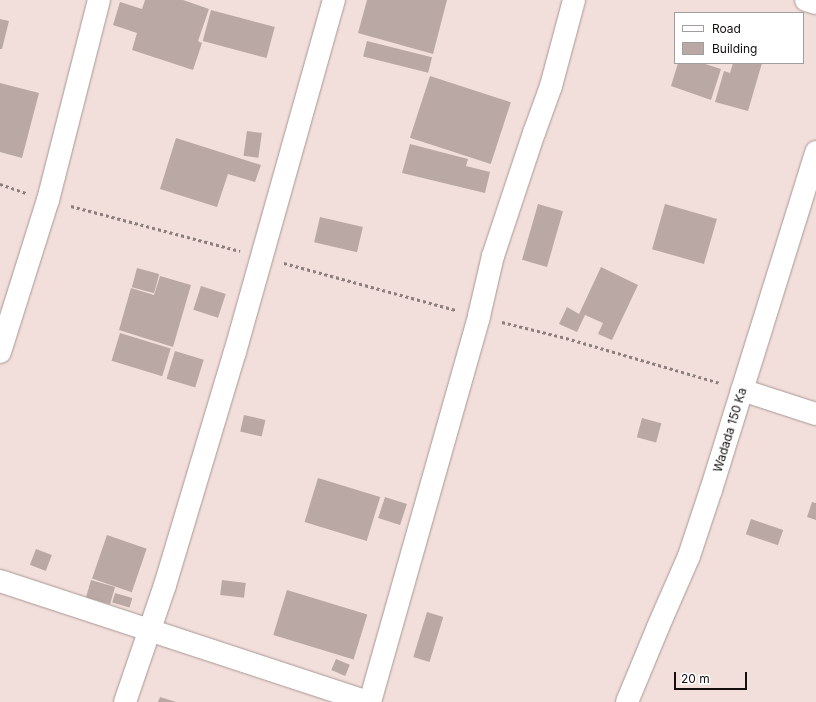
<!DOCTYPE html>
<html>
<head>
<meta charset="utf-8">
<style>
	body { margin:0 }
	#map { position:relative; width:816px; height:702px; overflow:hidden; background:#f2dfdb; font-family:Inter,sans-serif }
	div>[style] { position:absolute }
	.building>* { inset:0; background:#baa8a4; transform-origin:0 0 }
	.path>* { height:2.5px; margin-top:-1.25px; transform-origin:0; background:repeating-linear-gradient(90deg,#8c7f7d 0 3px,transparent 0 6px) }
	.roads { filter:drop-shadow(0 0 1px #a99794) drop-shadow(0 0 1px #a99794) }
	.minor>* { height:22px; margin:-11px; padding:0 11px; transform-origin:11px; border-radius:11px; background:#fff }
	span { translate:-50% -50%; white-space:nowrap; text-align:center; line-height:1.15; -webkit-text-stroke:3px #fff; paint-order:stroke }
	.street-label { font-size:12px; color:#140e0d }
	.legend { position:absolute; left:674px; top:12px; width:130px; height:52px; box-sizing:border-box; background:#fff; border:1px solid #a19f9e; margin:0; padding:5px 7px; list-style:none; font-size:12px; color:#140e0d }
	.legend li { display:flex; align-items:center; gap:8px; height:20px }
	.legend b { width:20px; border:1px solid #a19f9e }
	.scale { position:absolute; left:674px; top:672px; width:73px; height:18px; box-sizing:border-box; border:2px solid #140e0d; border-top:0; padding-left:5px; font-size:12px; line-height:14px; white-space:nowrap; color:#140e0d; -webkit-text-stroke:3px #fff; paint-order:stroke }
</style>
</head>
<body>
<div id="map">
	<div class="building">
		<div style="clip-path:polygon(145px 0,183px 0,209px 9px,198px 41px,202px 43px,193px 70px,132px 50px,137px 33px,113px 25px,120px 2px,142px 9px)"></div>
		<div style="clip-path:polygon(367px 0,447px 0,433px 54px,358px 33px)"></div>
		<div style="left:211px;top:10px;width:66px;height:32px;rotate:15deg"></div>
		<div style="clip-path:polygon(0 19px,9px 21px,2px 49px,0 49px)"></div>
		<div style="left:367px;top:41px;width:67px;height:16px;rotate:14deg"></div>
		<div style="clip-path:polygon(678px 63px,702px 63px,721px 69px,711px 100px,671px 86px)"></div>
		<div style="clip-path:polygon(733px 63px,762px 63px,748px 111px,715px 102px,724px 71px,730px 73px)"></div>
		<div style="left:430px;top:76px;width:85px;height:65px;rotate:18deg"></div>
		<div style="clip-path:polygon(0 83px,39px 93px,22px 158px,0 152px)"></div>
		<div style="left:247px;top:131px;width:15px;height:25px;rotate:8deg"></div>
		<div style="clip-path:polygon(176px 138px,261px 165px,255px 182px,228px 174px,217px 207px,160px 189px)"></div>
		<div style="clip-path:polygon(410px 144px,468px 159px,466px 166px,490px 172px,485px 193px,402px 173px)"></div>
		<div style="left:538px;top:204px;width:26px;height:58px;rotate:16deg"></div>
		<div style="left:665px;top:204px;width:54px;height:47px;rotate:16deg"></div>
		<div style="left:320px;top:217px;width:44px;height:26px;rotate:13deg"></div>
		<div style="clip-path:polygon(601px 267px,638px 285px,612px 340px,598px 334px,603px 323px,585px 315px,577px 332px,559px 324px,567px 307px,579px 314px)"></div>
		<div style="left:137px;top:268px;width:23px;height:20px;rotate:15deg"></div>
		<div style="clip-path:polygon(160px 276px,191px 285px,173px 347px,119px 330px,131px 288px,154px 295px)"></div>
		<div style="left:201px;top:286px;width:26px;height:25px;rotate:18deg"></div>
		<div style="left:120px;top:333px;width:53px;height:29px;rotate:17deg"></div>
		<div style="left:175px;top:351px;width:30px;height:29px;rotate:17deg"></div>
		<div style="left:244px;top:415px;width:22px;height:17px;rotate:13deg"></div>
		<div style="left:642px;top:418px;width:20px;height:20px;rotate:15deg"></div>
		<div style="left:318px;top:478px;width:65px;height:46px;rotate:17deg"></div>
		<div style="left:385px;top:497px;width:23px;height:22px;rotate:18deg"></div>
		<div style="clip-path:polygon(812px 502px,816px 503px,816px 520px,807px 517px)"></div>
		<div style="left:751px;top:519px;width:34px;height:16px;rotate:19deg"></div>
		<div style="left:107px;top:535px;width:42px;height:46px;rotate:19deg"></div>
		<div style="left:36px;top:549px;width:17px;height:17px;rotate:21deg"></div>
		<div style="left:91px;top:580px;width:25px;height:18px;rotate:16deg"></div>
		<div style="left:222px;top:580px;width:24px;height:15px;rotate:7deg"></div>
		<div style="left:287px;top:590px;width:84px;height:47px;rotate:17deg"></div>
		<div style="left:115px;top:593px;width:18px;height:10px;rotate:16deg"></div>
		<div style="left:427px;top:612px;width:17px;height:47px;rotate:17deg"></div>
		<div style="left:336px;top:659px;width:15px;height:12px;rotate:23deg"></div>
		<div style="clip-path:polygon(160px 697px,176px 702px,158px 702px)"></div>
	</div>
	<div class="path">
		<div style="left:0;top:184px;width:28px;rotate:19deg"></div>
		<div style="left:71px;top:206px;width:175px;rotate:14.9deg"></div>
		<div style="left:284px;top:263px;width:178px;rotate:15.3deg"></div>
		<div style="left:502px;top:322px;width:66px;rotate:14deg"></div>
		<div style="left:566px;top:338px;width:160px;rotate:16.3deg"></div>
	</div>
	<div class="roads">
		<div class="minor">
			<div style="left:806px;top:0;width:10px;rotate:17deg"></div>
			<div style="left:0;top:352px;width:159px;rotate:-72.5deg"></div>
			<div style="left:48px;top:200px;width:206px;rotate:-75.7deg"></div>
			<div style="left:742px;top:390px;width:78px;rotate:18deg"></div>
			<div style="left:0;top:581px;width:387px;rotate:18.2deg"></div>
			<div style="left:125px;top:702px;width:124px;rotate:-71.1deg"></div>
			<div style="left:165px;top:585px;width:243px;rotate:-73.3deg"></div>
			<div style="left:235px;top:352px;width:366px;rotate:-74.3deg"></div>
			<div style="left:370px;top:702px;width:401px;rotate:-74.2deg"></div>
			<div style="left:479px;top:316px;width:62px;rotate:-76.9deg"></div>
			<div style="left:493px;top:256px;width:130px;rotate:-71.6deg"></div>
			<div style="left:534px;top:133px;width:50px;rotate:-70.1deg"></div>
			<div style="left:551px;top:86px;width:89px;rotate:-75deg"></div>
			<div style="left:627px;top:702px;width:81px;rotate:-67.5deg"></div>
			<div style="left:658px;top:627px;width:77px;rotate:-66.4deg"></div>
			<div style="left:689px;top:556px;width:70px;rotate:-71.6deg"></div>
			<div style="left:711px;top:490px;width:354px;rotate:-72.7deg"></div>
		</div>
	</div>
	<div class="street-label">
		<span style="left:730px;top:430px;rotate:-73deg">Wadada 150 Ka</span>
	</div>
	<ul class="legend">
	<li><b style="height:5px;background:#fff"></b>Road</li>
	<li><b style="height:11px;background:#baa8a4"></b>Building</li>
	</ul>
	<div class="scale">20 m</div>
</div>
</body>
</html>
